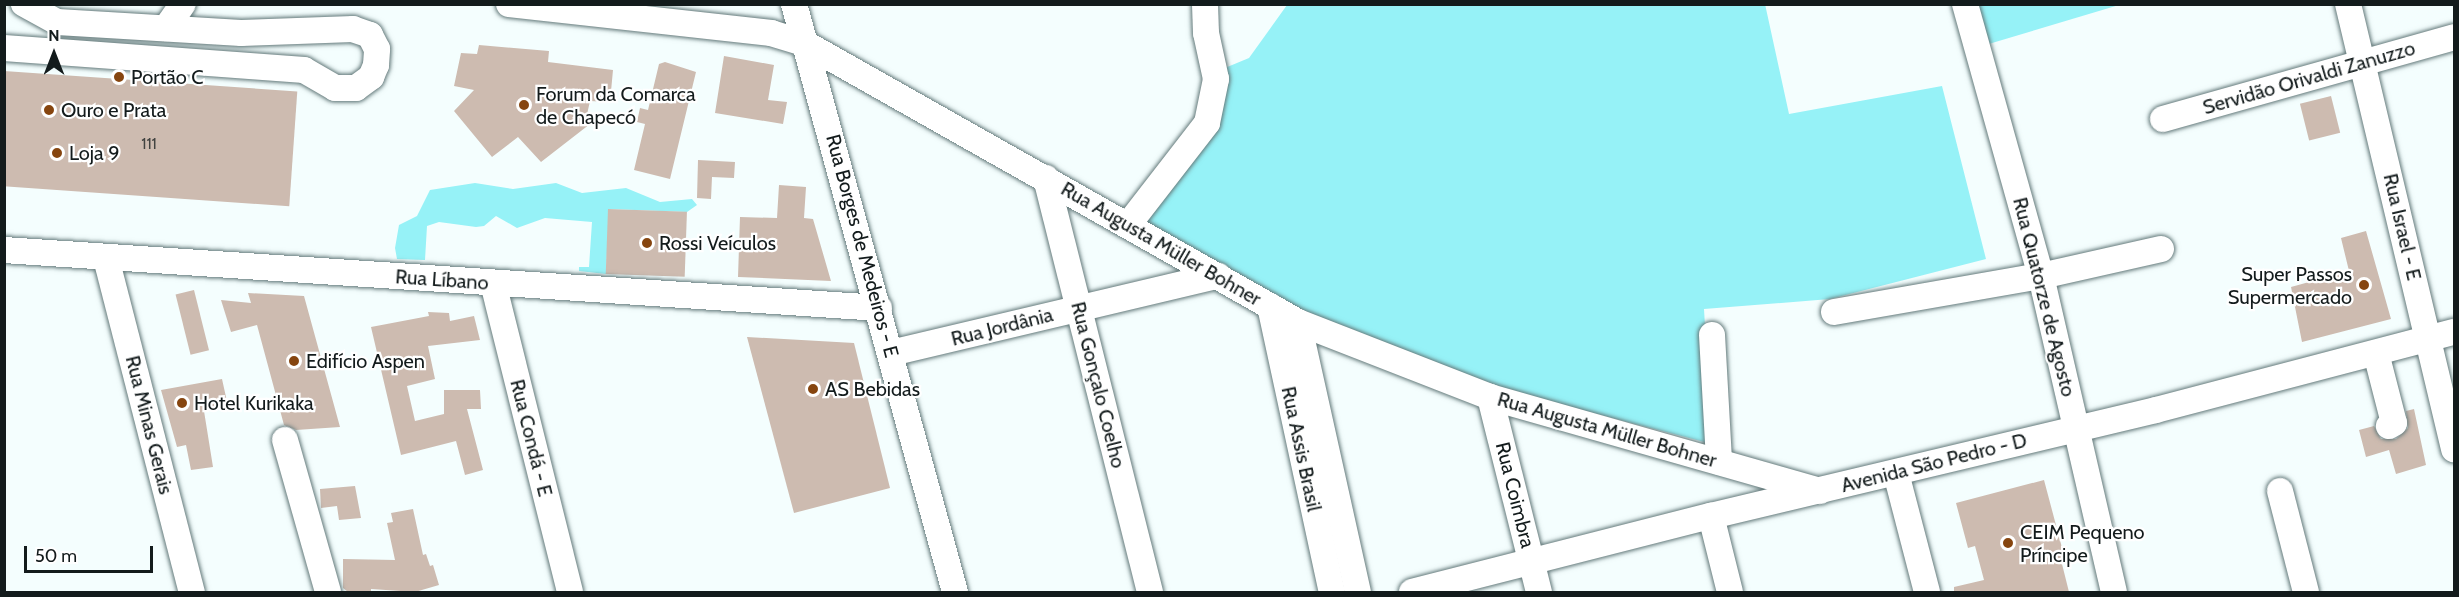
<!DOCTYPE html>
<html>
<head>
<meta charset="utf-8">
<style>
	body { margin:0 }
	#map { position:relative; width:2459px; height:597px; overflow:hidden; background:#f4fefe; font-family:Cabin,sans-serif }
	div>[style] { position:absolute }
	.green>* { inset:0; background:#96f2f7 }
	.building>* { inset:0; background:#cdbbb0; transform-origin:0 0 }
	.roads { filter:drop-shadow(0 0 2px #647a7b) drop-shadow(0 0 2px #647a7b) }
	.minor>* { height:26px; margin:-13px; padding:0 13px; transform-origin:13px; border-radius:13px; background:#fff }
	.dots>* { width:16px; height:16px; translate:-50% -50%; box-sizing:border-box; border:3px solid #fff; border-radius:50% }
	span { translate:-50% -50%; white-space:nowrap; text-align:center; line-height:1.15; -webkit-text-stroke:4.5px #fff; paint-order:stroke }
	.number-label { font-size:16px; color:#424341 }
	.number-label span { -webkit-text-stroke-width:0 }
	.poi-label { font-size:20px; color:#131b1c }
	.left { translate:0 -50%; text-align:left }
	.right { translate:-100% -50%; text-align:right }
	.street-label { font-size:20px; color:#131b1c }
	.frame { position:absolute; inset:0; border:6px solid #131b1c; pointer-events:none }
	.north { position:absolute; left:24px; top:24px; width:60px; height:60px; -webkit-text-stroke:4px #fff; paint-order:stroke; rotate:0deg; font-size:16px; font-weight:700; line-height:24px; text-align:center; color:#131b1c }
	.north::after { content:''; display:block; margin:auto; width:21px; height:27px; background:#131b1c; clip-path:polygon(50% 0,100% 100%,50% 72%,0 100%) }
	.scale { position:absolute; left:24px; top:546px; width:129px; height:27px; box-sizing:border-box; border:3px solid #131b1c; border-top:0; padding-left:8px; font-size:18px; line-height:21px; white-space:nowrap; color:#131b1c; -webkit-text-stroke:4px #fff; paint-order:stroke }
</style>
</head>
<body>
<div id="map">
	<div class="green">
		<div style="clip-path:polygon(1765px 4px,1789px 114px,1942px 86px,1986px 259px,1830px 299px,1704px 309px,1712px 444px,1497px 388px,1304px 314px,1145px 222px,1220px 70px,1249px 58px,1287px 5px)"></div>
		<div style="clip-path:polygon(1971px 4px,2119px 5px,1982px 46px)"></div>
		<div style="clip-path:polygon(475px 183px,513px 189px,556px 183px,582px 193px,626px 188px,660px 202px,692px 199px,697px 205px,687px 212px,609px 209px,606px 274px,579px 271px,579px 267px,589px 267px,592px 222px,545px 218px,517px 228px,496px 216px,484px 226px,476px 227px,439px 222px,427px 226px,425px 260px,397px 259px,395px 248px,399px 225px,417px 216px,430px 190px)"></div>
	</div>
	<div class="building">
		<div style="clip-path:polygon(479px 45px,549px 51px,548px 62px,613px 70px,610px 102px,590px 101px,586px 119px,590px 124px,541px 162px,518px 137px,492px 157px,454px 111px,474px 90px,454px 86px,461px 53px,477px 54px)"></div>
		<div style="clip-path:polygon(724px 56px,774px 65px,768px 100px,787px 102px,783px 124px,715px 113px)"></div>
		<div style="clip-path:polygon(665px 62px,696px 72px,670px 179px,634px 170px,645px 124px,637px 122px,640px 108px,648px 110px,659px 64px)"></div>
		<div style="left:4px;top:71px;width:294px;height:115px;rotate:4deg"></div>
		<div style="left:2331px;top:96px;width:38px;height:32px;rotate:76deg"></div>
		<div style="clip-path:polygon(698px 160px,735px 162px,734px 178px,712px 177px,711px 199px,697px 198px)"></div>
		<div style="clip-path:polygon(779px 185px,806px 187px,804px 218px,813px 219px,831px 281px,738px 277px,740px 217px,777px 218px)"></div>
		<div style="left:608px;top:209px;width:79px;height:65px;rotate:2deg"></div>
		<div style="clip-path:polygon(2366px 231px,2391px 319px,2302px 342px,2291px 287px,2349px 271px,2341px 238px)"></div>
		<div style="left:194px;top:290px;width:62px;height:19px;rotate:76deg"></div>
		<div style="clip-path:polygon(248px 293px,304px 296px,340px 427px,296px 430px,284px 425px,257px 325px,231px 332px,221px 300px,251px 303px)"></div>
		<div style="clip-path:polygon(428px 312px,449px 313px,450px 321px,474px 316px,480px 340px,428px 346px,435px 379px,407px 386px,415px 421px,444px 414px,444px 390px,480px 390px,481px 409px,467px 409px,483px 470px,465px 475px,456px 441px,401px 455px,371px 327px,429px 316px)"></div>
		<div style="clip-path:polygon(747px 337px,854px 343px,890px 488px,794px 513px)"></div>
		<div style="clip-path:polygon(222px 379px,228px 406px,204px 411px,213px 467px,191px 470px,186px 445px,177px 447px,161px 390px)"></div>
		<div style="clip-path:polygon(2414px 409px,2426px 465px,2396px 474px,2389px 450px,2366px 457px,2359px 430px,2374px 426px,2381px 439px,2396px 439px,2408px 428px,2406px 411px)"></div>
		<div style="clip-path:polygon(2044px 480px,2065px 559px,2061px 560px,2069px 592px,1954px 592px,1954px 587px,1984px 580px,1975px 546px,1968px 548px,1956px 503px)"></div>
		<div style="clip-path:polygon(355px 486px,361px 518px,339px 520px,337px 506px,321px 508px,320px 489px)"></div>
		<div style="clip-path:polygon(413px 509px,423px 555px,426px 554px,430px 566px,433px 565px,439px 585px,415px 592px,371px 589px,371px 592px,348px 592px,343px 588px,343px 559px,395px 560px,387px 523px,393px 522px,391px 513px)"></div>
	</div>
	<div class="roads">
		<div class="minor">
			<div style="left:509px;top:4px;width:264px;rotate:6.3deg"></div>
			<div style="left:771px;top:33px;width:37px;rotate:17deg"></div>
			<div style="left:806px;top:44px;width:565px;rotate:29.47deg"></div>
			<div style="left:1298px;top:322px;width:206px;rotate:21.3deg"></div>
			<div style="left:1490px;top:397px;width:343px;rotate:15.9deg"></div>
			<div style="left:794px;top:4px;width:610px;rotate:74.69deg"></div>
			<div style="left:1965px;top:4px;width:282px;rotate:74.4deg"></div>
			<div style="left:2041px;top:276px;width:324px;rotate:77deg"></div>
			<div style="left:2348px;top:4px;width:458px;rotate:76.6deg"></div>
			<div style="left:166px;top:28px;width:29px;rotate:-55deg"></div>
			<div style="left:4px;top:48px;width:301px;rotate:4.2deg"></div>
			<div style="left:304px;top:70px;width:36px;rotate:30deg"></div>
			<div style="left:335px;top:88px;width:21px"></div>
			<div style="left:356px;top:88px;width:19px;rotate:-36deg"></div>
			<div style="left:371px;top:77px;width:13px;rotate:-67deg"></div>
			<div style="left:376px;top:65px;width:16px;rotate:-86deg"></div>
			<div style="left:377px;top:49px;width:16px;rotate:-117deg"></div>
			<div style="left:370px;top:35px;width:18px;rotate:-161deg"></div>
			<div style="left:353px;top:29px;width:112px;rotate:178deg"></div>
			<div style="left:241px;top:33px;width:184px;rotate:-176.6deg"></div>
			<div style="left:57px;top:22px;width:38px;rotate:-151deg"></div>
			<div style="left:2163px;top:119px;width:302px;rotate:-15.7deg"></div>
			<div style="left:1046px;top:178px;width:427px;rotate:75.9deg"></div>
			<div style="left:1128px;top:225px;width:129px;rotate:-52.2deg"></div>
			<div style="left:1207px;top:123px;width:45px;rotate:-78.4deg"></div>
			<div style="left:1216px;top:79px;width:47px;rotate:-102.3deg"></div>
			<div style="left:1206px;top:33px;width:29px;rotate:-92deg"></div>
			<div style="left:4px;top:250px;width:877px;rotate:3.79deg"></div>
			<div style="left:106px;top:258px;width:345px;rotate:75.6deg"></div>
			<div style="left:493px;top:283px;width:318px;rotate:76deg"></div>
			<div style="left:1270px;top:306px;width:293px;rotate:77.8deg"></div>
			<div style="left:1834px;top:312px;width:210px;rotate:-9.9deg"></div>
			<div style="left:2041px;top:276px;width:123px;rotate:-12.7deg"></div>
			<div style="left:1298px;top:322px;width:277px;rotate:77.5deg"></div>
			<div style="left:1712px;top:335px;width:127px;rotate:86.8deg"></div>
			<div style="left:891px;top:353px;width:336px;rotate:-13.3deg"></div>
			<div style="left:2376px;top:353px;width:72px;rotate:75.6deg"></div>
			<div style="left:2394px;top:423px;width:6px;rotate:149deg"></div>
			<div style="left:1490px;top:397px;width:201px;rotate:75.9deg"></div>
			<div style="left:285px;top:440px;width:158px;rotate:74.2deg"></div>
			<div style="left:1896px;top:473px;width:123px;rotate:75.4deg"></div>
			<div style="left:2280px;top:491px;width:104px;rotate:75.6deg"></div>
			<div style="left:1711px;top:516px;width:78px;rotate:76deg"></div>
			<div style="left:1412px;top:592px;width:309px;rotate:-14.3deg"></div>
			<div style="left:1711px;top:516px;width:457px;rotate:-13.4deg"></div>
			<div style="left:2156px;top:410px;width:308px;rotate:-14.7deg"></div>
		</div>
	</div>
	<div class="dots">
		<div style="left:119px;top:77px;background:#86450f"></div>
		<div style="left:524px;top:105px;background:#86450f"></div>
		<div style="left:49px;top:110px;background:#86450f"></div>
		<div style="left:57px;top:153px;background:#86450f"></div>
		<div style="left:647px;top:243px;background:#86450f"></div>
		<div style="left:2364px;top:285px;background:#86450f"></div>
		<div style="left:294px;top:361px;background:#86450f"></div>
		<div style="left:813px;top:389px;background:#86450f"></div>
		<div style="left:182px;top:403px;background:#86450f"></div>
		<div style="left:2008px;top:543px;background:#86450f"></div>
	</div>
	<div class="number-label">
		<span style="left:149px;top:144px">111</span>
	</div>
	<div class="poi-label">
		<span class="left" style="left:131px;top:77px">Portão C</span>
		<span class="left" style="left:536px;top:106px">Forum da Comarca<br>de Chapecó</span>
		<span class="left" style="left:61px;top:110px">Ouro e Prata</span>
		<span class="left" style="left:69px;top:153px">Loja 9</span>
		<span class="left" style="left:659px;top:243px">Rossi Veículos</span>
		<span class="right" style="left:2352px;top:286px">Super Passos<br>Supermercado</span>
		<span class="left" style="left:306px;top:361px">Edifício Aspen</span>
		<span class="left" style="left:825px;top:389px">AS Bebidas</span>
		<span class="left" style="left:194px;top:403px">Hotel Kurikaka</span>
		<span class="left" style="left:2020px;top:544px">CEIM Pequeno<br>Príncipe</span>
	</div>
	<div class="street-label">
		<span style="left:2309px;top:78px;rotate:-16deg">Servidão Orivaldi Zanuzzo</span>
		<span style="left:2402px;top:227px;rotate:77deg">Rua Israel - E</span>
		<span style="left:1161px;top:244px;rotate:30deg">Rua Augusta Müller Bohner</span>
		<span style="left:862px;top:246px;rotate:75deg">Rua Borges de Medeiros - E</span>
		<span style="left:442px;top:280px;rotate:4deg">Rua Líbano</span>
		<span style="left:2044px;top:297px;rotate:76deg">Rua Quatorze de Agosto</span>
		<span style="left:1002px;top:327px;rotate:-14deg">Rua Jordânia</span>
		<span style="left:1098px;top:385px;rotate:76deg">Rua Gonçalo Coelho</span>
		<span style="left:149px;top:425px;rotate:76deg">Rua Minas Gerais</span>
		<span style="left:1607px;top:430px;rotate:16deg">Rua Augusta Müller Bohner</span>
		<span style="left:531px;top:438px;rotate:76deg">Rua Condá - E</span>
		<span style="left:1301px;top:449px;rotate:78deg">Rua Assis Brasil</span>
		<span style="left:1934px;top:463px;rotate:-14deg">Avenida São Pedro - D</span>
		<span style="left:1515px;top:495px;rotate:76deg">Rua Coimbra</span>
	</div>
	<div class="frame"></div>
	<div class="north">N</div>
	<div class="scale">50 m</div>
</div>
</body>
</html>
